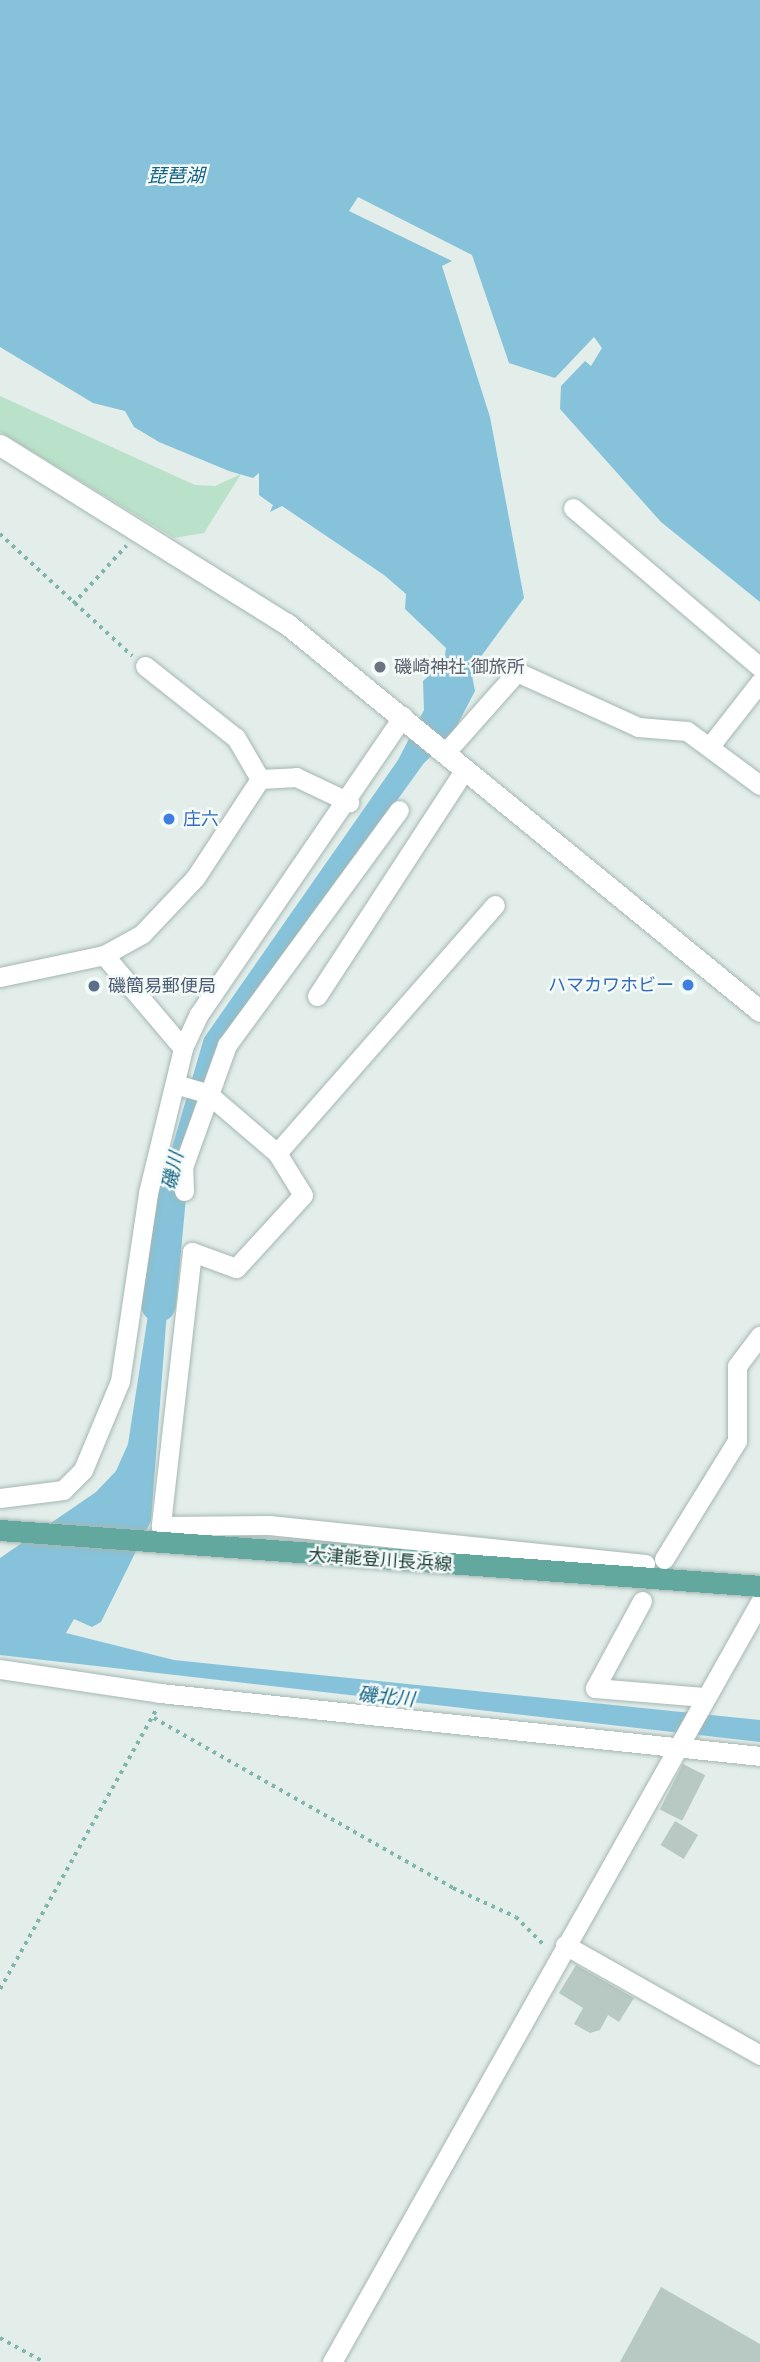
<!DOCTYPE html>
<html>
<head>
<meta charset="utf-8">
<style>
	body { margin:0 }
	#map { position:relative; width:760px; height:2362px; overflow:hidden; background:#e3eeeb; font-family:Poppins,"Noto Sans JP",sans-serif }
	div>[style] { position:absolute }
	.green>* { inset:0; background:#bae1c9 }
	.water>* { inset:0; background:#86c2d9 }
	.river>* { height:35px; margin:-17.5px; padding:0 17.5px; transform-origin:17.5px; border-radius:17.5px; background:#86c2d9 }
	.building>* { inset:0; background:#b8c9c4; transform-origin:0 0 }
	.path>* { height:3.5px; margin-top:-1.75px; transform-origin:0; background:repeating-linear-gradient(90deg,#80b5ab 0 3.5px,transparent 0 8.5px) }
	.roads { filter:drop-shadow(0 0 2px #a5b7b3) drop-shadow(0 0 2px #a5b7b3) }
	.street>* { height:19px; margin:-9.5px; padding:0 9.5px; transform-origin:9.5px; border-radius:9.5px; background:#fff }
	.secondary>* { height:21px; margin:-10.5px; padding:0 10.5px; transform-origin:10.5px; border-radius:10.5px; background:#fff }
	.primary>* { height:21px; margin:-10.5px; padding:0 10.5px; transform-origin:10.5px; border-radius:10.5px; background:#63a89f }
	.dots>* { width:19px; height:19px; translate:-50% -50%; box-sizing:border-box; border:4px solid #f4faf8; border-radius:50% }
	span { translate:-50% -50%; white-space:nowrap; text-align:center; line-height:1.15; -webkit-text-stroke:5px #f4faf8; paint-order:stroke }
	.worship-label { font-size:18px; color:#5b616d }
	.left { translate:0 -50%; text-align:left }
	.shop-label { font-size:18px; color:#366cbe }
	.right { translate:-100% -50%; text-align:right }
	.service-label { font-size:18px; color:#4e5e75 }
	.street-label { font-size:18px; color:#20423d }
	.water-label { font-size:19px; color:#146485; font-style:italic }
</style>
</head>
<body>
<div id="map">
	<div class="green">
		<div style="clip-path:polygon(0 396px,195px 485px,215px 486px,241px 474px,204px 533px,174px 538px,0 432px)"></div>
	</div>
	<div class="water">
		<div style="clip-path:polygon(0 0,760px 0,760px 602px,661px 522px,560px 409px,561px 386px,585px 361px,591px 366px,602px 348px,594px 337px,555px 378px,509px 363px,472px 255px,358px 197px,349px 211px,452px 261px,442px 266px,490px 417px,524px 598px,471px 670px,475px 691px,451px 737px,424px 763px,227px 1036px,179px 1176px,175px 1225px,159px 1223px,164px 1175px,204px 1038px,398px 760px,424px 710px,423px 681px,444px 662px,446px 648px,405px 609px,406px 594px,384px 575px,282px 506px,270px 512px,273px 505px,259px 495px,259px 473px,253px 478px,229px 471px,159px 442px,134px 427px,125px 411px,93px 403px,0 347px)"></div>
		<div style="clip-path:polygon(157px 1257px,171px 1259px,151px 1521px,101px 1622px,92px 1627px,74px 1619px,66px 1633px,174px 1660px,760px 1720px,760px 1742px,0 1655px,0 1558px,96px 1492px,116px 1471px,128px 1444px)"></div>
	</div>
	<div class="river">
		<div style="left:158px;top:1304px;width:130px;rotate:-84.7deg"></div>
	</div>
	<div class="building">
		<div style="left:683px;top:1764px;width:25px;height:51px;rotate:27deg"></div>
		<div style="left:675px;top:1821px;width:27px;height:28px;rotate:31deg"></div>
		<div style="clip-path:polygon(576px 1965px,634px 1998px,619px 2022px,608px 2015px,600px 2030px,590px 2033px,574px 2024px,583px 2008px,559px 1993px)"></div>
		<div style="clip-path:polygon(661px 2287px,760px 2344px,760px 2362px,620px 2362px)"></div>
	</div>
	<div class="path">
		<div style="left:0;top:534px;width:180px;rotate:42.7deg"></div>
		<div style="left:73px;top:604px;width:79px;rotate:-47.6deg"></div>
		<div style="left:154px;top:1718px;width:344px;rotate:29.6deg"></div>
		<div style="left:453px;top:1888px;width:69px;rotate:24.7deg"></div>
		<div style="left:516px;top:1917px;width:42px;rotate:45deg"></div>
		<div style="left:0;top:1989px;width:320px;rotate:-60.8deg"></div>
		<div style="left:0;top:2338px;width:50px;rotate:28.6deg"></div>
	</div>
	<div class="roads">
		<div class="street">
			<div style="left:573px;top:508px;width:245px;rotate:40.4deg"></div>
			<div style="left:710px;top:746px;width:81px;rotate:-52deg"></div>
			<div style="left:445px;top:753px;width:108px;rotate:-48.4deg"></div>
			<div style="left:517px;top:672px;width:133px;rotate:24.4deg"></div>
			<div style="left:638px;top:727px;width:49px;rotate:4.7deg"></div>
			<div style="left:687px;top:731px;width:91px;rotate:36.5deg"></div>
			<div style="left:260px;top:779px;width:36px;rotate:-3deg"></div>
			<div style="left:296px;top:777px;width:59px;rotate:25.3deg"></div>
			<div style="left:104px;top:955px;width:43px;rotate:-28.9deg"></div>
			<div style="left:142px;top:934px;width:77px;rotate:-46.6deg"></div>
			<div style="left:195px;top:878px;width:118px;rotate:-56.7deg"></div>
			<div style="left:260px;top:779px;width:48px;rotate:-120.3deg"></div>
			<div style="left:236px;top:738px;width:116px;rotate:-141.6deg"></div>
			<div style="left:0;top:977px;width:106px;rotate:-11.9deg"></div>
			<div style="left:104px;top:955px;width:122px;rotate:49.7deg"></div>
			<div style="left:317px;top:996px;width:271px;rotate:-56.9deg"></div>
			<div style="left:175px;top:1084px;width:33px;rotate:16deg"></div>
			<div style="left:207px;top:1093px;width:92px;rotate:40.6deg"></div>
			<div style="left:277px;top:1153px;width:330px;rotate:-48.7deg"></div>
			<div style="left:277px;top:1153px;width:49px;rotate:58.2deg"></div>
			<div style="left:303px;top:1195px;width:99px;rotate:132.5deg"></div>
			<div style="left:236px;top:1268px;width:47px;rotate:-160deg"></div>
			<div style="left:192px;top:1252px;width:276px;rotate:96.5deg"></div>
			<div style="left:161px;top:1526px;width:108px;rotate:-0.5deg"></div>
			<div style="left:269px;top:1525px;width:378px;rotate:5.9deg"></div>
			<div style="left:184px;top:1191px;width:24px;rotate:-92deg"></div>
			<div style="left:183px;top:1167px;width:130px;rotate:-70.2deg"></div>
			<div style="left:227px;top:1045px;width:291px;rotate:-53.8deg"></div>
			<div style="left:0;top:1498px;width:64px;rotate:-7.2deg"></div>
			<div style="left:63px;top:1490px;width:28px;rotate:-45deg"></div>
			<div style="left:83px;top:1470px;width:96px;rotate:-67.4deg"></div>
			<div style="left:120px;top:1381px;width:190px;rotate:-81.5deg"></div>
			<div style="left:148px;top:1193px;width:149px;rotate:-76.4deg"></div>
			<div style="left:183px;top:1048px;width:38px;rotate:-65deg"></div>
			<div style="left:199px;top:1014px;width:361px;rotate:-55.6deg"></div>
			<div style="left:664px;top:1559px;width:139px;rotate:-58.3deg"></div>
			<div style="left:737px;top:1441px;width:75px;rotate:-90deg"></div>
			<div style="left:737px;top:1366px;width:38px;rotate:-53deg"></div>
			<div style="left:642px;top:1601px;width:99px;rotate:118.4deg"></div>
			<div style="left:595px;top:1688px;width:109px;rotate:4.7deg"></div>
			<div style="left:0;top:1669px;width:162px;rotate:8.5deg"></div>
			<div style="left:160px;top:1693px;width:603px;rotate:5.99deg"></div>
			<div style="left:565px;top:1945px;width:224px;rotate:29.4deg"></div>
			<div style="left:332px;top:2362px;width:872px;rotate:-60.61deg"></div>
		</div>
		<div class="secondary">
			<div style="left:0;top:445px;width:338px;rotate:32deg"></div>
			<div style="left:287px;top:624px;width:611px;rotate:39.29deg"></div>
		</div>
		<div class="primary">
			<div style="left:0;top:1530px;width:762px;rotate:4.21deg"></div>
		</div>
	</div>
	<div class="dots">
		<div style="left:380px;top:667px;background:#6b7280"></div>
		<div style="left:169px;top:819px;background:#3f7fe0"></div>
		<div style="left:688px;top:985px;background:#3f7fe0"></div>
		<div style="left:94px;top:986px;background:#5c6f8a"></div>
	</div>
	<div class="worship-label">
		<span class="left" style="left:394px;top:667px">磯崎神社 御旅所</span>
	</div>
	<div class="shop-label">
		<span class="left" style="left:183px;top:819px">庄六</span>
		<span class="right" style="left:674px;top:985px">ハマカワホビー</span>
	</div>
	<div class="service-label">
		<span class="left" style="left:108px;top:986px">磯簡易郵便局</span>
	</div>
	<div class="street-label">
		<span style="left:380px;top:1560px;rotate:4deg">大津能登川長浜線</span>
	</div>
	<div class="water-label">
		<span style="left:176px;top:176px">琵琶湖</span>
		<span style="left:173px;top:1171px;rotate:-78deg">磯川</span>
		<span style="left:386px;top:1697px;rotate:6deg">磯北川</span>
	</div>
</div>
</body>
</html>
